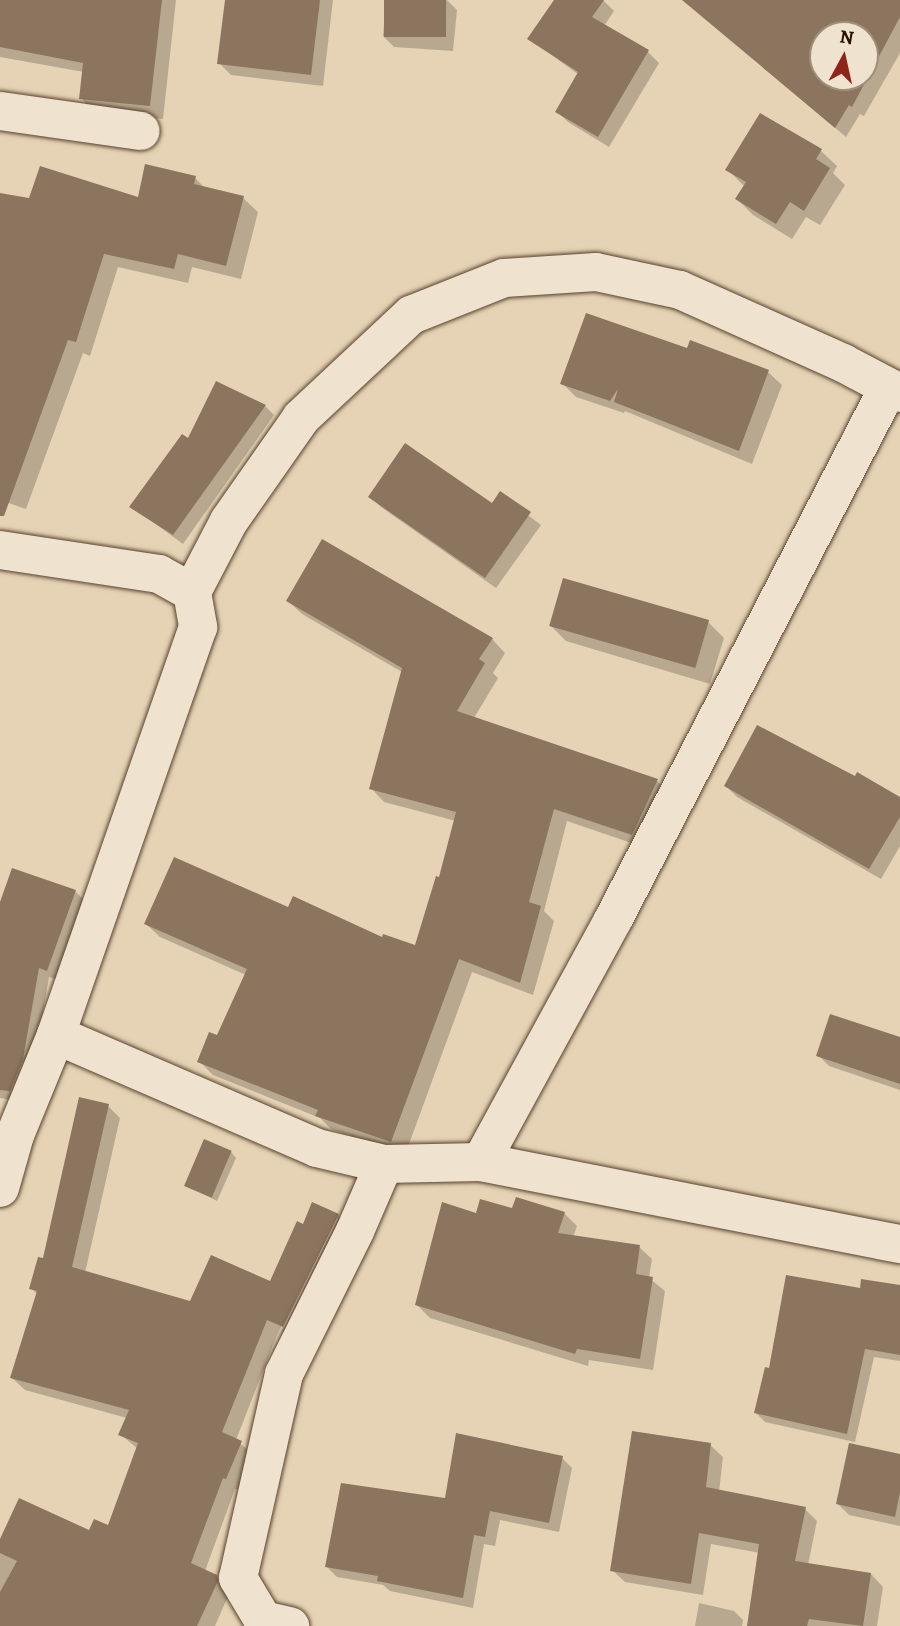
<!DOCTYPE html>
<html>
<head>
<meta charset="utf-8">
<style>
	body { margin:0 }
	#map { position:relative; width:900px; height:1626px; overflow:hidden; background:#e6d3b5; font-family:Alegreya,serif }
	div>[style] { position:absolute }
	.shadow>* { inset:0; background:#0003 }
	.building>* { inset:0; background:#8b755e; transform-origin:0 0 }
	.roads { filter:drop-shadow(0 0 2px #58412d) drop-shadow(0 0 2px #58412d) }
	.minor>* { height:38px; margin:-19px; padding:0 19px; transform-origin:19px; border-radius:19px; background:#efe2cf }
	span { translate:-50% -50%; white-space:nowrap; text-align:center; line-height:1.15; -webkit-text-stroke:6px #efe2cf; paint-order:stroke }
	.north { position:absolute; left:809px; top:21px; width:70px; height:70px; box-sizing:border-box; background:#efe2cf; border:2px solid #a08e7c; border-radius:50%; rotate:8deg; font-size:19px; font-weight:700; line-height:28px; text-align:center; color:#291000 }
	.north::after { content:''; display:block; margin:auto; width:24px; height:32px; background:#8f2418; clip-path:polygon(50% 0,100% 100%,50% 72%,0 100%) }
</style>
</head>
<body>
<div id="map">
	<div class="shadow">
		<div style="clip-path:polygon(0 0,176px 0,163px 119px,94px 112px,81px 98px,84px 72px,0 57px)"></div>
		<div style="clip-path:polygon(227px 0,333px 0,323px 86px,231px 75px,219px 63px)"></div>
		<div style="clip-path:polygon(386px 0,447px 0,457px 10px,453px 51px,394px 47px,383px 36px)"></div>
		<div style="clip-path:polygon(556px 0,603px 0,614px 11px,604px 26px,648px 52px,659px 63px,609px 147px,568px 122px,557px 111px,579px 75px,530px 39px)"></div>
		<div style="clip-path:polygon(evenodd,684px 0,900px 0,900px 53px,864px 116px,860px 114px,846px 137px,684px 0,823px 35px,865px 35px,865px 77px,823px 77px,823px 35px)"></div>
		<div style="clip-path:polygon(760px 116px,821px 151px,837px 166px,833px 173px,845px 185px,820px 225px,806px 217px,792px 239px,753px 215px,737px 199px,745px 187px,727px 169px)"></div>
		<div style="clip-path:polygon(195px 178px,206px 189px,243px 198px,258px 212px,241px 279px,192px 267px,188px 283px,118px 267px,90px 356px,83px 353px,26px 509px,0 500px,0 195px,30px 200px,139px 199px)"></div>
		<div style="clip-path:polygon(688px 350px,768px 372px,782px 385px,752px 464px,625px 411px,624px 413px,576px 397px,562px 383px)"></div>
		<div style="clip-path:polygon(265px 406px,274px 415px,183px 544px,131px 506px,189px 441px)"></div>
		<div style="clip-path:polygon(500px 494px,541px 525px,496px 588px,381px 507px,370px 497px,492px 505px)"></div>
		<div style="clip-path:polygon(288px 601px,492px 639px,505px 653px,493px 673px,498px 678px,474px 718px,657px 781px,670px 795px,646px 848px,567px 821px,544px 911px,554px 921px,533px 995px,472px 972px,405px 1155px,331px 1129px,320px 1118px,213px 1075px,199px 1061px,218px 1037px,246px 975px,160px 937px,146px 924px,383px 939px,416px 948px,440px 879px,456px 821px,384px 802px,371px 788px,402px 672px,302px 614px)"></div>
		<div style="clip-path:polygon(708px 622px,724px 638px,710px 684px,566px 641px,550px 625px)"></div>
		<div style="clip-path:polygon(726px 786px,900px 799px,900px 846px,881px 879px,737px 797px)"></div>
		<div style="clip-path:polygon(75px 891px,86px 902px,58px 980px,49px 977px,33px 1070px,20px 1101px,0 1098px,0 908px)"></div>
		<div style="clip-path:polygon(900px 1039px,900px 1090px,829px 1066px,818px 1055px)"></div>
		<div style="clip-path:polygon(108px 1106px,120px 1118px,85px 1273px,191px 1303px,271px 1284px,304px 1226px,338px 1215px,350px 1227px,295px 1338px,282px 1332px,338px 1218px,334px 1218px,277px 1335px,236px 1440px,254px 1455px,239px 1490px,235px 1489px,205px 1571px,216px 1577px,228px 1589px,229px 1594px,215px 1626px,82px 1626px,138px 1449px,120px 1434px,127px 1418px,25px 1390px,12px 1378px,38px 1295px,31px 1288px)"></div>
		<div style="clip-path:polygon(231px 1152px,236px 1158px,217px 1201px,186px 1185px)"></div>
		<div style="clip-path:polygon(513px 1210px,564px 1213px,577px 1226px,573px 1237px,639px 1247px,652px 1259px,649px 1278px,665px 1291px,653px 1370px,589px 1360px,588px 1366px,430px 1318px,417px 1305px,477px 1215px)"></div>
		<div style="clip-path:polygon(900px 1287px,900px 1361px,874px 1357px,855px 1442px,765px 1422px,756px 1413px,771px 1370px,861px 1290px)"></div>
		<div style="clip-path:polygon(710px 1445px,723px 1457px,719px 1492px,805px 1509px,817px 1521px,808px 1565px,871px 1574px,883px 1587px,877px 1626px,749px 1626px,760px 1553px,711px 1544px,703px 1595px,625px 1582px,612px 1570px)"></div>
		<div style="clip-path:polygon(900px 1456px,900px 1526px,849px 1515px,838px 1504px)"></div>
		<div style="clip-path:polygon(562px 1458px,572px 1468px,559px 1532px,500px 1520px,495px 1546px,484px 1544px,473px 1608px,390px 1591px,383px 1585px,337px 1577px,327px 1567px,446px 1500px)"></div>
		<div style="clip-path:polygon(19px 1500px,42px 1626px,0 1626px,0 1543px)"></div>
		<div style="clip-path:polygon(699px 1603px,734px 1611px,743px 1620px,742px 1626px,695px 1626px)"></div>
	</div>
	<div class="building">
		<div style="clip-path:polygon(0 0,162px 0,150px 106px,79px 99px,83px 63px,0 47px)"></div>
		<div style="clip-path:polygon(225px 0,320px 0,311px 75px,217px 64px)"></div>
		<div style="left:384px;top:0;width:62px;height:37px"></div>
		<div style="clip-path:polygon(554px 0,604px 0,592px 17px,649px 50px,598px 137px,555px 112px,578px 72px,527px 39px)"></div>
		<div style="clip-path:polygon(evenodd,682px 0,900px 0,900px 17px,852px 107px,849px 105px,835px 128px,682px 0,823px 35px,865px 35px,865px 77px,823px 77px,823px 35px)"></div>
		<div style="clip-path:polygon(760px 113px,822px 149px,816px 159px,830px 168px,804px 211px,790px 202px,776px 224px,735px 199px,746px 182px,725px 170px)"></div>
		<div style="clip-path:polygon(145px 164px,196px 176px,194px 184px,244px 196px,226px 266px,178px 254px,174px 269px,104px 254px,76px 342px,68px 340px,4px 516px,0 516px,0 193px,29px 198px,40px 166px,138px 197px)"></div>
		<div style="clip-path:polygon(586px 313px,687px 348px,690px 340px,769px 370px,739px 451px,614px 402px,618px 389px,610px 401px,560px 384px)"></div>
		<div style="clip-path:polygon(216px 381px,266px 405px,173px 535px,129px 507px,182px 434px,188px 438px)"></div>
		<div style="clip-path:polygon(405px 443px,492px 503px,500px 491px,531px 512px,485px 578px,368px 497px)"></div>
		<div style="clip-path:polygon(322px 539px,493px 638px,479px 659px,485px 663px,457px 711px,658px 779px,632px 835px,554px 809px,529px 902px,541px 906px,520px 983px,459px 959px,391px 1142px,315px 1116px,318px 1110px,197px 1062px,209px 1032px,217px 1035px,247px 969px,144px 924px,174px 857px,288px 907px,293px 896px,382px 937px,383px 934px,415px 945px,436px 876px,439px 877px,456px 812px,369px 789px,402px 668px,286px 601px)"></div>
		<div style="left:563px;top:578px;width:152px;height:50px;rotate:16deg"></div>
		<div style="clip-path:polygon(757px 725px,855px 776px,857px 772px,900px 797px,900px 817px,869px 869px,724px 786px)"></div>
		<div style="clip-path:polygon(12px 868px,76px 890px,47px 971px,39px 968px,23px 1059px,10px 1091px,0 1090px,0 902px)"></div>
		<div style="clip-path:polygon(830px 1014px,900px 1037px,900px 1084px,816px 1056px)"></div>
		<div style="clip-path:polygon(79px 1097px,109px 1104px,72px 1267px,190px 1301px,211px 1255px,270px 1281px,297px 1221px,303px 1224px,312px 1202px,339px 1214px,283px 1327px,267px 1320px,222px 1432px,242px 1441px,226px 1479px,223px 1478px,191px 1563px,217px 1575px,218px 1581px,197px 1626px,0 1626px,0 1592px,17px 1561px,0 1553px,0 1539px,19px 1498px,89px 1530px,94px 1519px,108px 1525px,138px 1443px,118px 1435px,129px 1410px,10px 1378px,37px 1291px,29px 1289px,38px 1257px,43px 1258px)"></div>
		<div style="left:204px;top:1139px;width:30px;height:51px;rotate:23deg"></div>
		<div style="clip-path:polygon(516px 1197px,565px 1212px,558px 1233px,640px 1245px,636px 1274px,653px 1277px,640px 1359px,577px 1349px,575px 1354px,415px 1305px,442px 1202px,476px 1213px,480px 1199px,512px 1208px)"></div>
		<div style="clip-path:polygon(786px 1275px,860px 1288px,861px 1279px,900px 1285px,900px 1355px,865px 1349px,847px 1434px,754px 1413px,765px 1367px,769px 1368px)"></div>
		<div style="clip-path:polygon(632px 1431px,711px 1443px,706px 1487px,806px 1507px,795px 1561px,871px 1573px,863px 1626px,809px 1619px,807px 1626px,747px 1626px,759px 1544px,699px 1533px,691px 1584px,610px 1571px)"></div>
		<div style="clip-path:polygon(456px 1433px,563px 1456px,549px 1523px,490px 1511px,485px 1537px,474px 1535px,463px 1598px,377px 1581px,378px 1576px,325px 1567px,341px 1483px,445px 1498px)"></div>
		<div style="clip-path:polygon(849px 1443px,900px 1454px,900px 1492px,895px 1517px,836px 1504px)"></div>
	</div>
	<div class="roads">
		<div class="minor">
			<div style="left:0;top:111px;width:142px;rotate:8.1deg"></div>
			<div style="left:0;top:550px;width:161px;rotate:8.6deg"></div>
			<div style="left:159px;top:574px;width:38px;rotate:29deg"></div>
			<div style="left:192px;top:592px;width:36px;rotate:80deg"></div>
			<div style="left:198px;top:627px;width:432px;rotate:109.2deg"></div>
			<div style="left:56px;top:1035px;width:108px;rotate:112.3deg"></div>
			<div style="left:15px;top:1135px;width:55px;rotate:105.8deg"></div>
			<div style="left:192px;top:592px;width:80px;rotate:-62.5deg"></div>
			<div style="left:229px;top:521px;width:126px;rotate:-55deg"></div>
			<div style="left:301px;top:418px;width:151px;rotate:-43.1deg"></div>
			<div style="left:411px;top:315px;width:100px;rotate:-21.7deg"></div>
			<div style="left:504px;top:278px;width:92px;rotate:-3.7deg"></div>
			<div style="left:596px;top:272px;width:86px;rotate:12.1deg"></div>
			<div style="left:680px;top:290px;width:179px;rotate:24.1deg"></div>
			<div style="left:843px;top:363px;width:64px;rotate:27.8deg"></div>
			<div style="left:56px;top:1035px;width:284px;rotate:23.4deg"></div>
			<div style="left:317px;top:1148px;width:69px;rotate:13.4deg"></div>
			<div style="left:384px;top:1164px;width:73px;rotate:113.4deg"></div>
			<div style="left:355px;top:1231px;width:160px;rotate:116.4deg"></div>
			<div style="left:284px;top:1374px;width:209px;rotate:102.7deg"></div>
			<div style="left:238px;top:1578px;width:49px;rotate:59.2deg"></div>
			<div style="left:263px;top:1620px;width:28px;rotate:13deg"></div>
			<div style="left:481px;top:1162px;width:276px;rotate:-61.4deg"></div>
			<div style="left:613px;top:920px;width:599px;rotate:-62.66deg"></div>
			<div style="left:384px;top:1164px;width:97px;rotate:-1.2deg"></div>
			<div style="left:481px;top:1162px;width:427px;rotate:11.1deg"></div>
		</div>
	</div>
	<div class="north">N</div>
</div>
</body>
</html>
